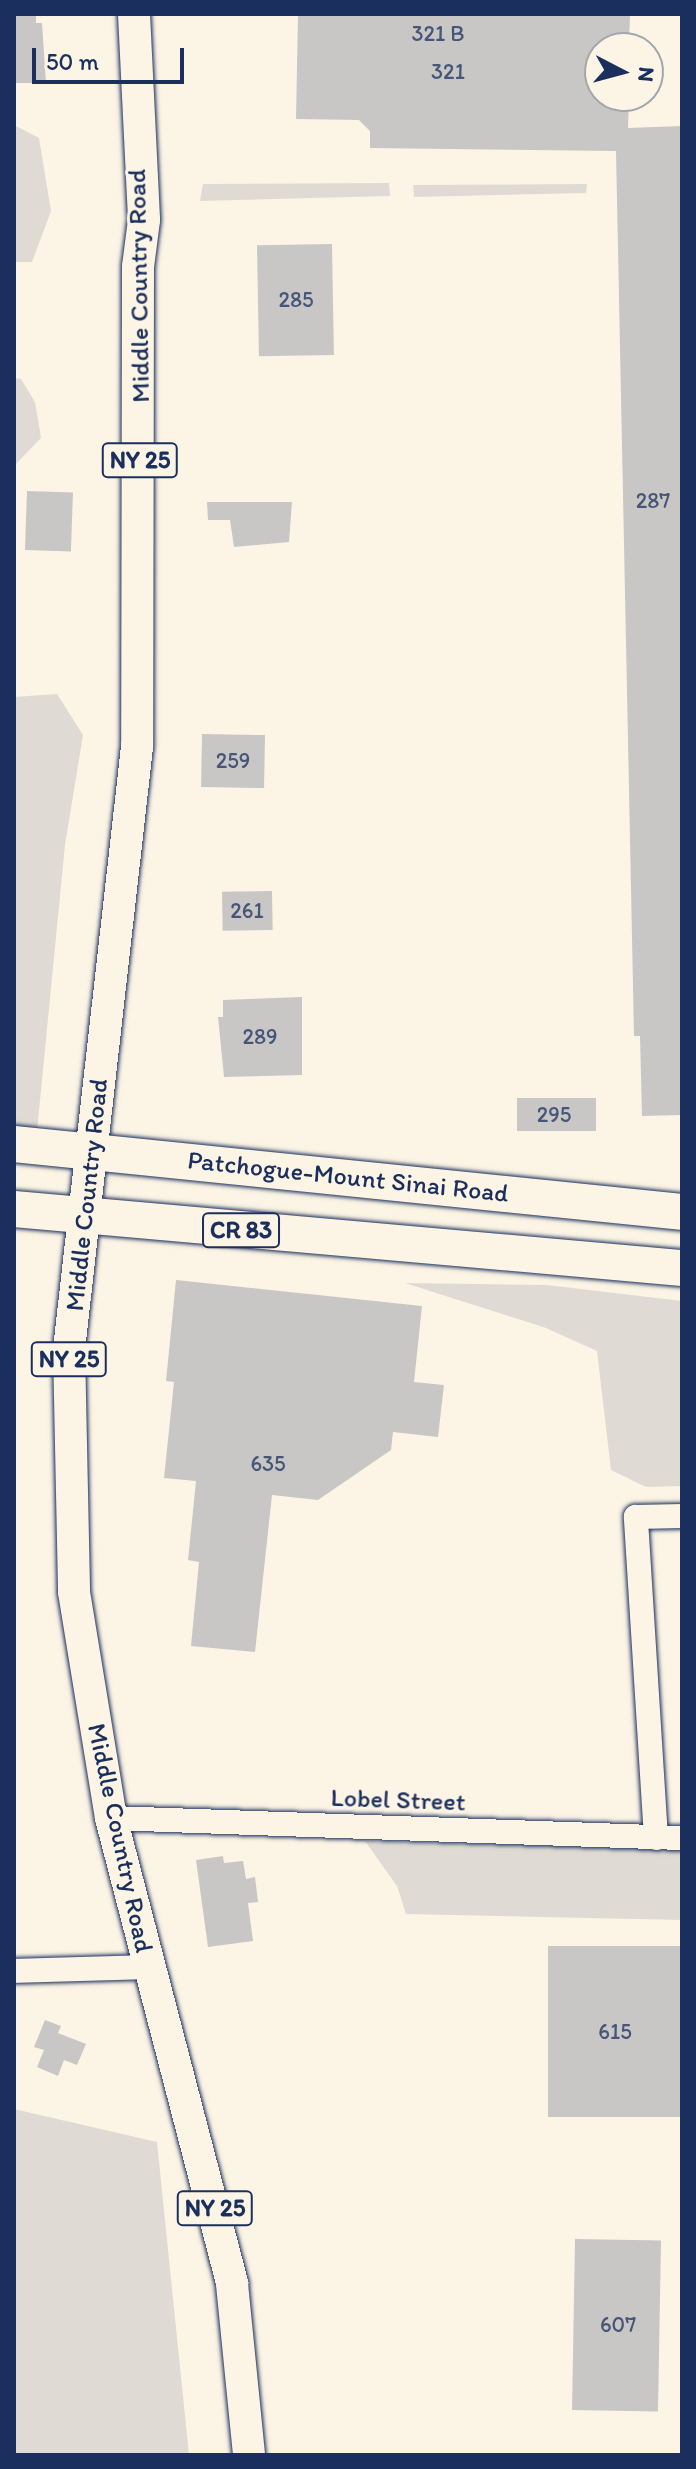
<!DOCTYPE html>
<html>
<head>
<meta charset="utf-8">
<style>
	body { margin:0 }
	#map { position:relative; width:696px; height:2469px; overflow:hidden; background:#fcf5e5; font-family:Itim,sans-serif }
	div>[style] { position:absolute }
	.green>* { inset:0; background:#dfdbd4 }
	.building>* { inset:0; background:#c8c7c6; transform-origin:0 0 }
	.roads { filter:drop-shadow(0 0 2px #1b2f5e) drop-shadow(0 0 2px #1b2f5e) }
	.minor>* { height:24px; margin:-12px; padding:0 12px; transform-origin:12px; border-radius:12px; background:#fcf5e5 }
	.major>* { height:32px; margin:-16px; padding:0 16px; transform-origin:16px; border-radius:16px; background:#fcf5e5 }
	.highway>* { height:36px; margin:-18px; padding:0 18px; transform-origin:18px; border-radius:18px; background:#fcf5e5 }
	span { translate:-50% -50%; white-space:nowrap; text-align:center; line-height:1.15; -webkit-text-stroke:6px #fcf5e5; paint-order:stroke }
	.number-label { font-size:22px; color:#465578 }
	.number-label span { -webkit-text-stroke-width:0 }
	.shield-label span { padding:2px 6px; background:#fcf5e5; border:2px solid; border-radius:6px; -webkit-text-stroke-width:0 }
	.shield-label { font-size:24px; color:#1b2f5e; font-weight:700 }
	.street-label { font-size:26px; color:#1b2f5e }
	.frame { position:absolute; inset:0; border:16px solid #1b2f5e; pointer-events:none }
	.north { position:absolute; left:584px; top:32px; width:80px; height:80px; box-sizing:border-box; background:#fcf5e5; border:2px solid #a2a6af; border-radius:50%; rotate:96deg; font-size:22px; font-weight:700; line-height:32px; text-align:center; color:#1b2f5e }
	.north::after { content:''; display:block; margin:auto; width:28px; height:36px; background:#1b2f5e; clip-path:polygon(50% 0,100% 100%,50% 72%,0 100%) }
	.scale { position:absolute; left:32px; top:48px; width:152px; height:36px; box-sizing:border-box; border:4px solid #1b2f5e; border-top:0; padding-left:10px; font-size:24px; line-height:28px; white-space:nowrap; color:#1b2f5e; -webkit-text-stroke:6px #fcf5e5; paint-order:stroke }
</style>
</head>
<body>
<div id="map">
	<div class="green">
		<div style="clip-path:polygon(14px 125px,39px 138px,51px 211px,32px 262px,14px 262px)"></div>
		<div style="clip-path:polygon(389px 183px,390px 196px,200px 201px,203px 184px)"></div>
		<div style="clip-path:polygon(587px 184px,586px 193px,414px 197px,413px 185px)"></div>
		<div style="clip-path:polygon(14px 378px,21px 379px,35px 402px,41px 438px,14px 466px)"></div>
		<div style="clip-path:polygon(57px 694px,83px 735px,65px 845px,37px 1131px,14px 1129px,14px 697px)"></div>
		<div style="clip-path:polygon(405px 1283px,547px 1285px,682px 1301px,682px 1486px,646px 1487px,611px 1470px,597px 1351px,546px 1328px)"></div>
		<div style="clip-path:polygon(365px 1841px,682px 1849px,682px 1920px,406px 1914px,397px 1886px)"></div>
		<div style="clip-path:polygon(14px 2109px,157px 2142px,189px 2455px,14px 2455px)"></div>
	</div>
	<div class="building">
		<div style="clip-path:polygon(298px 14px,630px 14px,629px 48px,600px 48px,600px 96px,629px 96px,628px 128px,682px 126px,682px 1115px,642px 1116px,640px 1036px,634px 1036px,616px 151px,370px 148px,370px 131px,359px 120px,296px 119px)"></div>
		<div style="clip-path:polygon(14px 15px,36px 15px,36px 23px,42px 23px,46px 83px,15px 83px)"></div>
		<div style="left:332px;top:244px;width:111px;height:75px;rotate:89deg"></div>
		<div style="left:27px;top:491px;width:46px;height:59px;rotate:2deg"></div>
		<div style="clip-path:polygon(207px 502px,292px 502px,289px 542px,234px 547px,230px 520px,208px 520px)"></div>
		<div style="left:202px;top:734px;width:63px;height:53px;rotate:1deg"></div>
		<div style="left:272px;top:891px;width:39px;height:50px;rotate:89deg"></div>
		<div style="clip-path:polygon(302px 997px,302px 1075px,224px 1077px,218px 1017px,223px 1017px,223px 1000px)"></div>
		<div style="left:596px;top:1098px;width:33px;height:79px;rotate:90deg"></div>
		<div style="clip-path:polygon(176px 1280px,422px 1306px,414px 1382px,444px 1385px,438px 1437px,393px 1432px,391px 1450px,318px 1500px,272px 1495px,255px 1652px,191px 1646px,199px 1562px,188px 1560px,196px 1481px,164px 1478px,174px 1382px,166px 1381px)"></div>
		<div style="clip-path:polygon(223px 1856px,224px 1863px,243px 1861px,246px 1879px,255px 1877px,258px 1902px,248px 1903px,253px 1941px,208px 1947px,196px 1860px)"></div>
		<div style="left:548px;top:1946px;width:134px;height:171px"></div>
		<div style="clip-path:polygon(45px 2020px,61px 2026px,58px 2033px,86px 2044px,77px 2065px,64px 2060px,58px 2076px,37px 2067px,44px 2050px,34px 2047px)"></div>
		<div style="left:575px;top:2239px;width:86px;height:171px;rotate:1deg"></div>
	</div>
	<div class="roads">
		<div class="minor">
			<div style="left:111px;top:1818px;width:571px;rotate:2.01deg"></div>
			<div style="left:656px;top:1838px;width:322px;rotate:-93.6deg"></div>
			<div style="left:636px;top:1517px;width:46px;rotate:-1.2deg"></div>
			<div style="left:14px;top:1971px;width:133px;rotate:-1.7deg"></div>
		</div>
		<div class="major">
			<div style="left:134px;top:14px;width:206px;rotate:87.2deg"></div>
			<div style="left:144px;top:220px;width:47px;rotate:97.3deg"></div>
			<div style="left:138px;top:267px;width:480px;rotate:90.1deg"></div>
			<div style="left:137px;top:747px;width:606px;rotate:96.44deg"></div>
			<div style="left:69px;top:1349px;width:243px;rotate:88.8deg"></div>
			<div style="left:74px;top:1592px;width:229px;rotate:80.7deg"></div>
			<div style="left:111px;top:1818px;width:481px;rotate:75.4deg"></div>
			<div style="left:232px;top:2284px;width:172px;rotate:84.3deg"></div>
		</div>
		<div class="highway">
			<div style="left:14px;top:1144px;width:671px;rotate:5.81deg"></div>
			<div style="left:14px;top:1209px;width:671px;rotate:5.05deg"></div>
		</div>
	</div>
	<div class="number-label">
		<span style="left:438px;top:34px">321 B</span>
		<span style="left:448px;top:72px">321</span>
		<span style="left:296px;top:300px">285</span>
		<span style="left:653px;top:501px">287</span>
		<span style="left:233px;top:761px">259</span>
		<span style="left:247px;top:911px">261</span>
		<span style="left:260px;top:1037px">289</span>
		<span style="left:554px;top:1115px">295</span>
		<span style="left:268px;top:1464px">635</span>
		<span style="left:615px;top:2032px">615</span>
		<span style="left:618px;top:2325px">607</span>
	</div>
	<div class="shield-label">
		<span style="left:140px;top:460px">NY 25</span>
		<span style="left:241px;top:1230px">CR 83</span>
		<span style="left:69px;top:1359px">NY 25</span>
		<span style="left:215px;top:2208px">NY 25</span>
	</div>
	<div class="street-label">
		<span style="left:139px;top:286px;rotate:-91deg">Middle Country Road</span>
		<span style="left:348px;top:1177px;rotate:6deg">Patchogue-Mount Sinai Road</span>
		<span style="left:87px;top:1195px;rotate:-84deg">Middle Country Road</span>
		<span style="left:398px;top:1800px;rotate:2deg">Lobel Street</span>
		<span style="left:120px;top:1838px;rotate:78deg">Middle Country Road</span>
	</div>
	<div class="frame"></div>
	<div class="north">N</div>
	<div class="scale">50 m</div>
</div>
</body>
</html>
